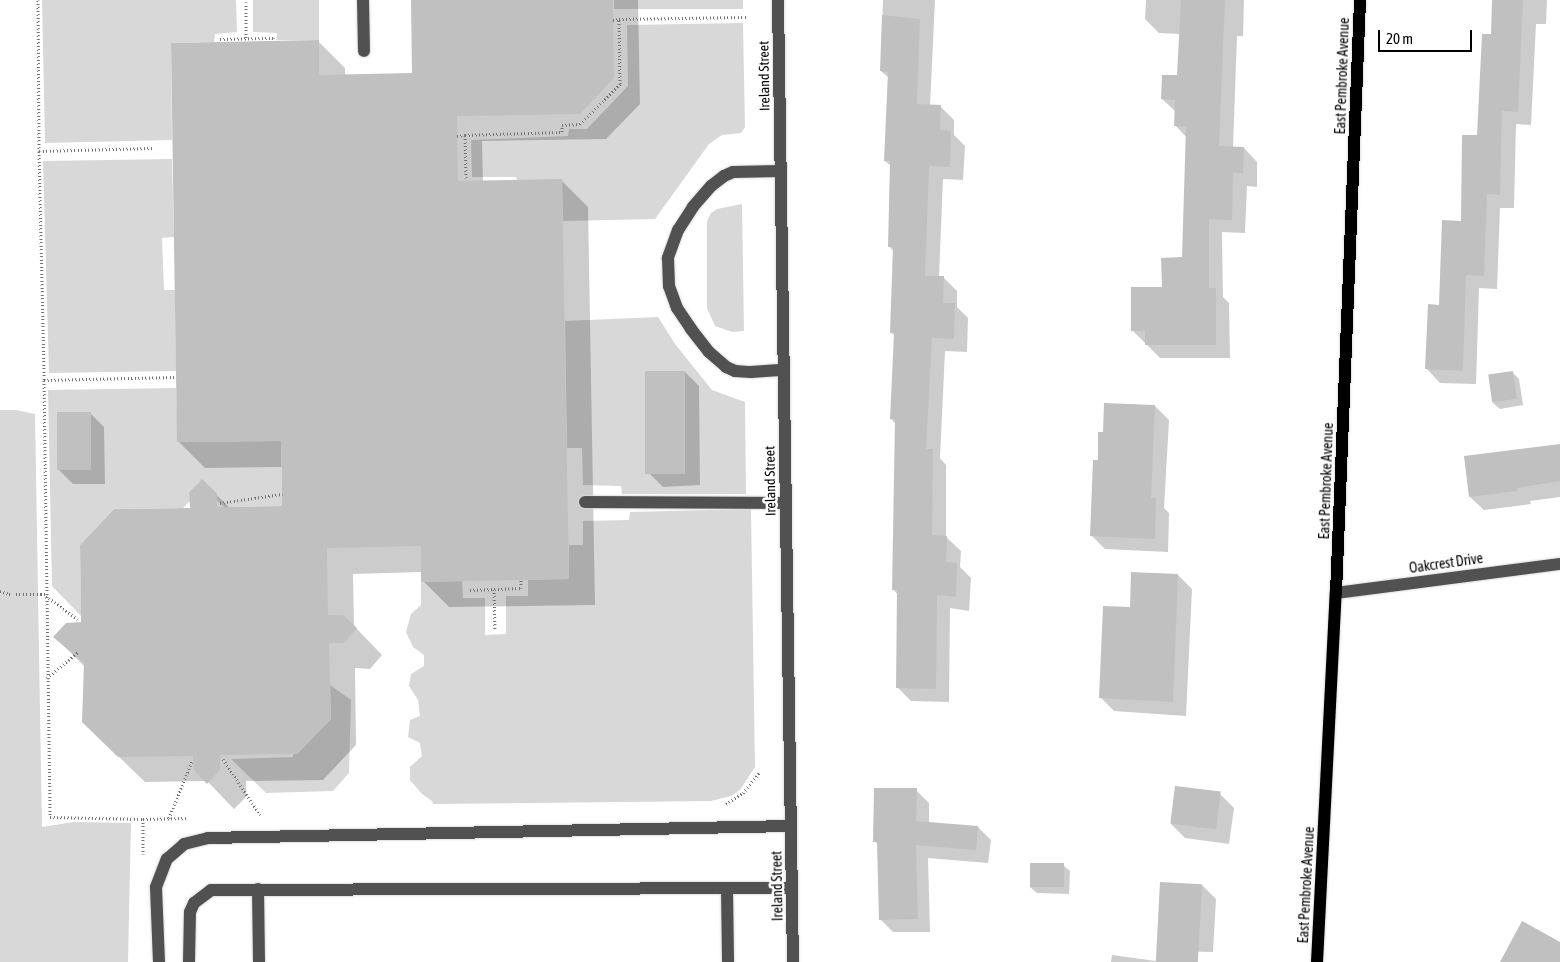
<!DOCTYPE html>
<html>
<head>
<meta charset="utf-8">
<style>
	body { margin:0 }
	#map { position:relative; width:1560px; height:962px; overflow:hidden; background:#fff; font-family:"Asap Condensed",sans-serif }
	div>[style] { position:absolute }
	.green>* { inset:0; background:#d8d8d8; transform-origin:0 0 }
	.shadow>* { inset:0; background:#0003 }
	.building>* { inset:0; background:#c0c0c0; transform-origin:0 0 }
	.path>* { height:3px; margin-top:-1.5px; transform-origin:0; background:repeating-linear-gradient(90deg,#737373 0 1px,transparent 0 3.5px) }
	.roads { filter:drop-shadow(0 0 1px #dbdbdb) drop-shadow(0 0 1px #dbdbdb) }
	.minor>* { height:12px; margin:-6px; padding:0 6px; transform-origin:6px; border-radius:6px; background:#515151 }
	.major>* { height:12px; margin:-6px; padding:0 6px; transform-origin:6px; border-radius:6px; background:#000 }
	span { translate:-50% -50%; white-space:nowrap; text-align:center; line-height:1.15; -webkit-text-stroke:5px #fff; paint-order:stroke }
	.street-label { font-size:14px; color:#000 }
	.scale { position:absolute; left:1378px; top:30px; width:94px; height:22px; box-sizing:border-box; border:2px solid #000; border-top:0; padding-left:6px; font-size:15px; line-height:18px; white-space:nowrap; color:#000; -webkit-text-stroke:4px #fff; paint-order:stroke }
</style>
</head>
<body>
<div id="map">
	<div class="green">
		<div style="clip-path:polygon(42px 0,236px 0,237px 32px,215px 34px,214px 42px,171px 43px,172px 140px,45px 143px)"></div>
		<div style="clip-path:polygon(253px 0,319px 0,319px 40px,277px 40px,277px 33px,253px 32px)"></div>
		<div style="left:614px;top:0;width:129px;height:9px"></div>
		<div style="clip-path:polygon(743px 23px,745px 127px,741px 133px,722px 135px,709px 144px,655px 219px,563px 221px,562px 180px,517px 181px,516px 177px,472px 177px,471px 140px,568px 136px,569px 129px,587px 129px,628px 86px,627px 25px)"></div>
		<div style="clip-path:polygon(172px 159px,174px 237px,162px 238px,164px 290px,175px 290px,176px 371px,49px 373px,43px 161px)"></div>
		<div style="clip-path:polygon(742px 204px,744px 331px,732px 332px,715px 326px,707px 308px,707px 221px,711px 213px,717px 209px)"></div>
		<div style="clip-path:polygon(658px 317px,675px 344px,712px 390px,745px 402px,746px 494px,622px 494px,621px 486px,583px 485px,582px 448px,567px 448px,565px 321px)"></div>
		<div style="clip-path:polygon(176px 388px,178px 442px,281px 441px,282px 506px,224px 507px,217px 500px,217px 493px,206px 483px,199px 482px,189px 492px,190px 501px,183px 508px,114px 509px,80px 545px,81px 616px,52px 586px,48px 390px)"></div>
		<div style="clip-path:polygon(0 410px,16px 410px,35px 414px,42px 827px,74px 822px,131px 823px,128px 962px,0 962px)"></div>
		<div style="clip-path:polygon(751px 509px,755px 767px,740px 790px,731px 796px,711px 801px,433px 804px,432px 801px,422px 794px,410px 780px,410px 767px,422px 756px,420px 743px,408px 737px,410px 720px,420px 716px,418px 700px,409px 686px,411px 674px,424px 666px,424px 655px,413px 647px,406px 632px,411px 614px,421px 605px,421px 582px,462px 581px,463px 598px,485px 598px,485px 635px,506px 634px,506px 596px,528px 596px,528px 580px,569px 579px,569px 545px,583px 545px,583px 521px,629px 520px,630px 512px)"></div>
		<div style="clip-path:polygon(330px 685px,351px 700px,349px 773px,333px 791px,266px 793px,231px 759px,293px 757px,293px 754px,297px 754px,331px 719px)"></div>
	</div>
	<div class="shadow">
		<div style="clip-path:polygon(412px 0,638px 0,640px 104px,606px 139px,482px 141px,483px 182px,562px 181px,588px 207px,595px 605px,449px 607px,423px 581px,422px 572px,353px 574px,354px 626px,382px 655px,370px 669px,355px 668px,356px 745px,323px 780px,246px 781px,246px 797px,234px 809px,207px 781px,145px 782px,110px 748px,85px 667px,55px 637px,82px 624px,191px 509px,202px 481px,230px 508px,283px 507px,283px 467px,205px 468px,179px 442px,319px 42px,345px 68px,345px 76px,413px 75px)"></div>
		<div style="clip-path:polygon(883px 0,935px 0,930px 106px,940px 106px,954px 120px,954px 135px,965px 146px,963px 180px,943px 179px,939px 277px,943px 277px,957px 291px,957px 307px,968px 318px,967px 352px,945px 351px,940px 458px,946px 465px,946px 537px,961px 551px,960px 567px,971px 578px,969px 611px,950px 608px,949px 702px,911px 701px,897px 687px,898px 595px,893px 589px,896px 424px,891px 419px,896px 337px,891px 332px,894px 252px,889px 246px,892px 167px,885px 161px,889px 78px,881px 71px)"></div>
		<div style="clip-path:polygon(1146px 0,1244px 0,1243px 36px,1237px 36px,1233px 148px,1244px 148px,1257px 162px,1257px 187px,1247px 186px,1245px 233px,1222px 232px,1223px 297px,1229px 303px,1230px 358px,1160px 358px,1132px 330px,1184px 259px,1187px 138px,1176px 126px,1176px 112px,1162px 99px,1178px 77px,1180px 34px,1159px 33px,1145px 19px)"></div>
		<div style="clip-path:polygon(1493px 0,1547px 0,1546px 24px,1536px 24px,1531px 125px,1516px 124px,1514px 208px,1500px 208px,1497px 289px,1479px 288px,1476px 384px,1440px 383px,1427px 369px,1462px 222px,1478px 136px,1492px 35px)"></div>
		<div style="clip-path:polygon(685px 372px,699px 386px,700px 485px,663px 487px,649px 473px)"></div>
		<div style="clip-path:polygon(1512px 372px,1519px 379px,1523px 405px,1500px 409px,1493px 403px)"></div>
		<div style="clip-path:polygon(1155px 406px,1169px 420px,1164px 508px,1169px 513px,1168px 552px,1105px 549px,1091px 535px,1099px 461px,1105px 434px)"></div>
		<div style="clip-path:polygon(90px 413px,104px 427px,105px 484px,73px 484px,59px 470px)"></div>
		<div style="clip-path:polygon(1560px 445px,1560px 497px,1530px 501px,1531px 504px,1484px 510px,1470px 497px)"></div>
		<div style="clip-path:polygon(1178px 575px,1192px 589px,1186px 716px,1114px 711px,1100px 697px)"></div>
		<div style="clip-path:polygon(916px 790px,929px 803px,929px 823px,978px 827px,991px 840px,988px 863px,928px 858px,930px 932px,893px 932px,880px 919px,878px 845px,875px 841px)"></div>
		<div style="clip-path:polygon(1220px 794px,1234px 808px,1229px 844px,1185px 838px,1171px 824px)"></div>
		<div style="clip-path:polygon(1063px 865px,1070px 871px,1069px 894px,1037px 893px,1030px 887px)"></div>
		<div style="clip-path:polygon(1202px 885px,1216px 899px,1213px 952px,1172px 951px)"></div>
		<div style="clip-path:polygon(1112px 955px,1163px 962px,1111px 962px)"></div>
	</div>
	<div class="building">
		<div style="clip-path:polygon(411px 0,613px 0,614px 78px,580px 114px,457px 116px,458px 181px,562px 179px,569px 579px,421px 582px,421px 546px,327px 548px,328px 615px,343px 615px,357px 628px,344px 643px,329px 643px,331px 719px,297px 754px,220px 755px,220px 770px,207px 784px,194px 770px,193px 756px,118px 757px,82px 722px,84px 663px,53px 637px,66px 623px,81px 622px,80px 545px,114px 509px,190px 508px,189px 492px,202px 479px,217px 493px,217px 507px,282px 506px,281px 441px,177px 442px,171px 43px,319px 40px,319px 75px,412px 73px)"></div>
		<div style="clip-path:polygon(1181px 0,1225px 0,1219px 146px,1244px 147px,1243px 173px,1233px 173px,1232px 220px,1209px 219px,1209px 288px,1216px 288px,1216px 345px,1145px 345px,1145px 331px,1131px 331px,1131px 287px,1162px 287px,1161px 258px,1182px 257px,1186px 127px,1174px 126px,1175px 100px,1161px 99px,1162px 75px,1177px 75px)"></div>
		<div style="clip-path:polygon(1492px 0,1523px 0,1518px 112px,1502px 111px,1500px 195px,1487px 194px,1484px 276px,1466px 275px,1463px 371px,1425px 369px,1428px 304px,1439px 305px,1442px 220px,1461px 221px,1462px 135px,1477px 135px,1482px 34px,1491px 34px)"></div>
		<div style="clip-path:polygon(882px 15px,920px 19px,917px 104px,941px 105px,940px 130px,951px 131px,950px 167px,929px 166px,925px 276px,944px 276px,943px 303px,955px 303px,954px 339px,932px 338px,926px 449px,933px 449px,932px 535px,947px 536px,946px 562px,957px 563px,956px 597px,937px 595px,936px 689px,896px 688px,897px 590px,892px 590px,895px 419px,890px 419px,894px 333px,890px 333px,893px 247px,888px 247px,890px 161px,884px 161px,888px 72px,880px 71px)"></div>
		<div style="left:645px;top:371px;width:40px;height:103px"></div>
		<div style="left:1513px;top:371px;width:28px;height:25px;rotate:82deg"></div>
		<div style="clip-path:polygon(1104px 403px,1155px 405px,1151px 498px,1156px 498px,1155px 539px,1090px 536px,1093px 460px,1098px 460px,1098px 432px,1103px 432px)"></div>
		<div style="left:57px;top:412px;width:34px;height:58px"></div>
		<div style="clip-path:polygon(1560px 444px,1560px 481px,1517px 488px,1517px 491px,1469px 497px,1464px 456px)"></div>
		<div style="clip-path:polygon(1131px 572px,1178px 574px,1173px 702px,1099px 698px,1103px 606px,1130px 607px)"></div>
		<div style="left:1175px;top:786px;width:46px;height:38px;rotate:7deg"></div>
		<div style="clip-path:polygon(874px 788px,917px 788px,916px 821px,978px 826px,976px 850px,916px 845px,918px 919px,879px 920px,877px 842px,873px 842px)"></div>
		<div style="left:1030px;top:863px;width:34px;height:24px"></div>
		<div style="left:1160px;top:882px;width:42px;height:80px;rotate:3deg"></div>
		<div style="clip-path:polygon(1522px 921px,1560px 942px,1560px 962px,1500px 962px)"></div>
	</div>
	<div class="path">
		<div style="left:38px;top:0;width:151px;rotate:89.6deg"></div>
		<div style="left:246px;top:2px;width:36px;rotate:90deg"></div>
		<div style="left:613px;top:20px;width:6px;rotate:-9deg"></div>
		<div style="left:220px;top:39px;width:53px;rotate:-1.1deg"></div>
		<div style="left:273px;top:38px;width:3px;rotate:72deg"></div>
		<div style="left:457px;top:136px;width:8px;rotate:-7deg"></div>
		<div style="left:152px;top:148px;width:113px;rotate:178.5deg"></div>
		<div style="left:39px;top:151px;width:229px;rotate:88.7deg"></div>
		<div style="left:44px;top:380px;width:132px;rotate:-1.3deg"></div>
		<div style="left:466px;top:178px;width:43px;rotate:-91.3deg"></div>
		<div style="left:465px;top:135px;width:97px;rotate:-1.8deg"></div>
		<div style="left:562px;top:132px;width:7px;rotate:-90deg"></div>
		<div style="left:562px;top:125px;width:18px;rotate:-3deg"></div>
		<div style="left:580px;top:124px;width:57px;rotate:-45deg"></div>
		<div style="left:620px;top:84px;width:65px;rotate:-90.9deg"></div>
		<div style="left:619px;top:19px;width:127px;rotate:-0.9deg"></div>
		<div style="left:44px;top:380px;width:437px;rotate:89.2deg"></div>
		<div style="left:50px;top:817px;width:93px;rotate:1.2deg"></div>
		<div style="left:143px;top:819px;width:45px;rotate:-1.3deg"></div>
		<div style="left:220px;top:503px;width:63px;rotate:-8.3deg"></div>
		<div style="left:494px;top:589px;width:40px;rotate:88.6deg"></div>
		<div style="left:470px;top:590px;width:51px;rotate:-2.2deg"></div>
		<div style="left:521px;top:588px;width:8px;rotate:-90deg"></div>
		<div style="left:0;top:591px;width:9px;rotate:18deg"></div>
		<div style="left:9px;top:594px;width:37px"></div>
		<div style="left:46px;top:596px;width:39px;rotate:36deg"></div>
		<div style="left:47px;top:678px;width:40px;rotate:-40deg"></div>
		<div style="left:223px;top:759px;width:67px;rotate:56.5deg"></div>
		<div style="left:726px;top:804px;width:20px;rotate:-33deg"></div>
		<div style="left:743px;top:793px;width:26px;rotate:-51deg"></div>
		<div style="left:169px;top:818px;width:61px;rotate:-68deg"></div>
		<div style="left:143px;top:819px;width:35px;rotate:90deg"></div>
	</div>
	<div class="roads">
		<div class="minor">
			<div style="left:363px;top:0;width:51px;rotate:88.9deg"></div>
			<div style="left:778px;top:0;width:962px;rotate:89.11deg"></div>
			<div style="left:780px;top:171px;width:47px;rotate:178.8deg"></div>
			<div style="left:733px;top:172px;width:10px;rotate:156deg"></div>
			<div style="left:724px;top:176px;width:16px;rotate:142deg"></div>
			<div style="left:711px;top:186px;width:28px;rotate:131deg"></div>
			<div style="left:693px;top:207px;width:27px;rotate:123deg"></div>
			<div style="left:678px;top:230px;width:30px;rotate:110deg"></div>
			<div style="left:668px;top:258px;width:28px;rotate:88deg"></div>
			<div style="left:669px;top:286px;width:23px;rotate:70deg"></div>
			<div style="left:677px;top:308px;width:25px;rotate:56deg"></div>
			<div style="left:691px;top:329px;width:29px;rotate:52deg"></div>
			<div style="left:709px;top:352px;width:23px;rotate:41deg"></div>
			<div style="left:726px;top:367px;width:10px;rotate:24deg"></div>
			<div style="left:735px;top:371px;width:16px;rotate:4deg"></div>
			<div style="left:751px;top:372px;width:32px;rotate:-4deg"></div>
			<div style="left:585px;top:502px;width:201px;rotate:0.3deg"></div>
			<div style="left:1336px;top:593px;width:226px;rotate:-7.4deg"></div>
			<div style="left:727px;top:888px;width:74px;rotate:89.2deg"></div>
			<div style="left:258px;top:889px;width:73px;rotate:89.2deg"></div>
			<div style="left:159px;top:962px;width:75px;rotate:-92.3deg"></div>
			<div style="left:156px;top:887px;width:30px;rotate:-69deg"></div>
			<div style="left:167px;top:859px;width:23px;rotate:-41deg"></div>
			<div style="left:184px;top:844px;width:25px;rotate:-14deg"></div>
			<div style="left:208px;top:838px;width:583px;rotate:-1.18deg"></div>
			<div style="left:189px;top:962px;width:50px;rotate:-88.9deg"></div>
			<div style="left:190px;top:912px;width:10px;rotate:-66deg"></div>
			<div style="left:194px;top:903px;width:21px;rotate:-37deg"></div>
			<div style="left:211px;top:890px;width:581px;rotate:-0.2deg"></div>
		</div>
		<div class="major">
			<div style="left:1317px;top:962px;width:369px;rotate:-87.1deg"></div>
			<div style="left:1336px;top:593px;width:593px;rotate:-87.68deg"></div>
		</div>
	</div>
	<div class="street-label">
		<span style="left:764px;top:76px;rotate:-91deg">Ireland Street</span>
		<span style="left:1342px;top:76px;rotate:-88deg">East Pembroke Avenue</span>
		<span style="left:770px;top:481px;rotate:-91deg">Ireland Street</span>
		<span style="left:1326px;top:481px;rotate:-88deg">East Pembroke Avenue</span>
		<span style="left:1446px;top:563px;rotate:-8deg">Oakcrest Drive</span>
		<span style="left:1306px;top:885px;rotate:-87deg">East Pembroke Avenue</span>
		<span style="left:777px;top:886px;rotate:-91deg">Ireland Street</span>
	</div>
	<div class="scale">20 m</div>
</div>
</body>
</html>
